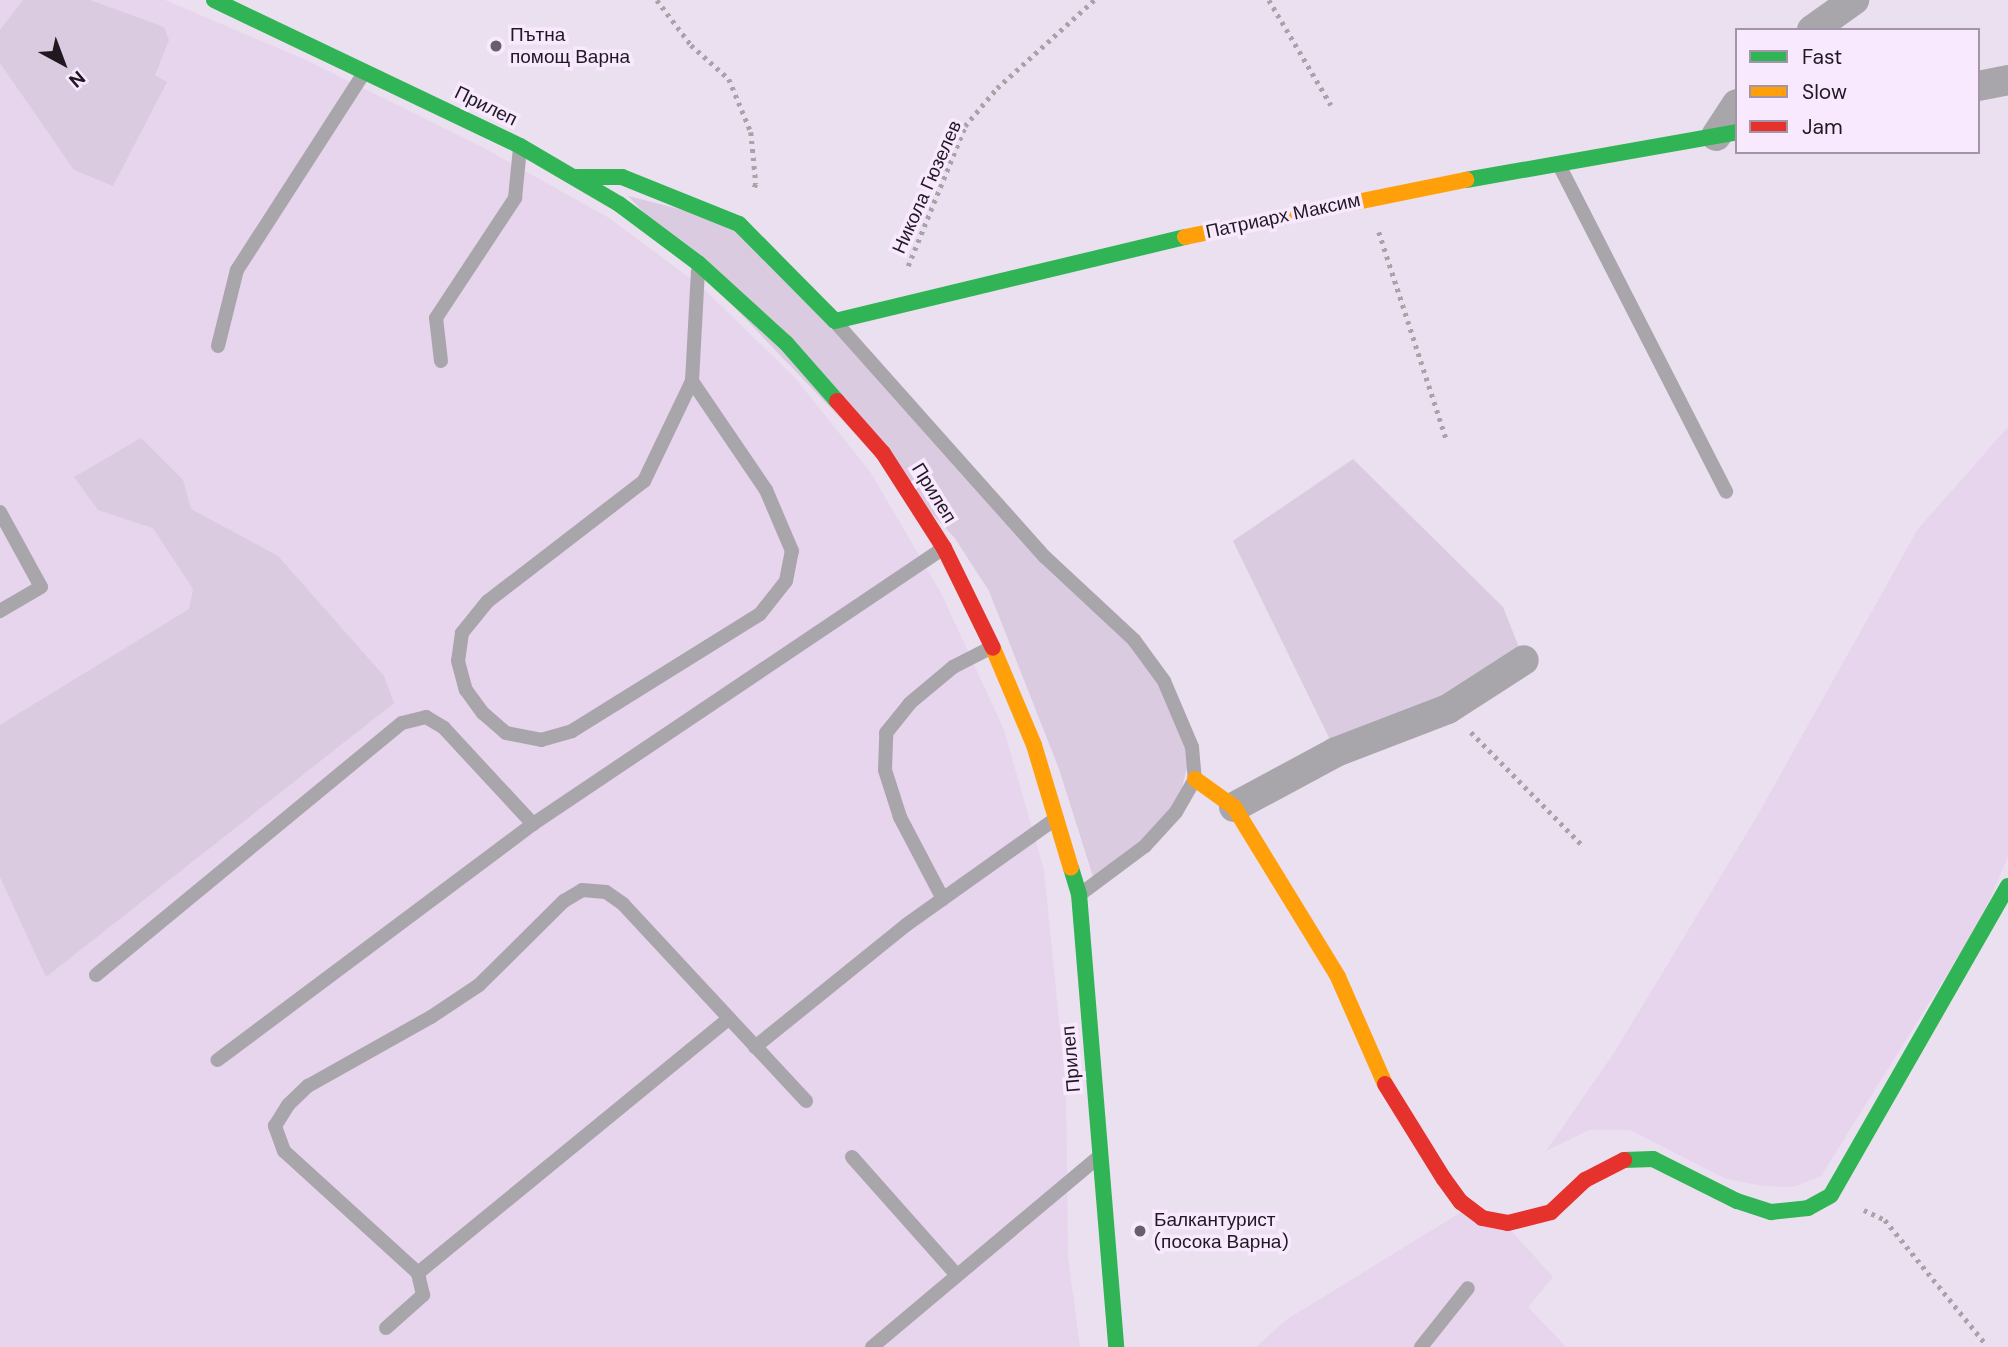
<!DOCTYPE html>
<html>
<head>
<meta charset="utf-8">
<style>
	body { margin:0 }
	#map { position:relative; width:2008px; height:1347px; overflow:hidden; background:#eae0ef; font-family:"DM Sans",sans-serif }
	div>[style] { position:absolute }
	.built>* { inset:0; background:#e7d4ed }
	.green>* { inset:0; background:#dacbe0 }
	.path>* { height:4.5px; margin-top:-2.25px; transform-origin:0; background:repeating-linear-gradient(90deg,#a7a3a8 0 3.5px,transparent 0 8.5px) }
	.lane>* { height:14px; margin:-7px; padding:0 7px; transform-origin:7px; border-radius:7px; background:#a9a6ab }
	.street>* { height:30px; margin:-15px; padding:0 15px; transform-origin:15px; border-radius:15px; background:#a9a6ab }
	.fast>* { height:16px; margin:-8px; padding:0 8px; transform-origin:8px; border-radius:8px; background:#30b455 }
	.slow>* { height:16px; margin:-8px; padding:0 8px; transform-origin:8px; border-radius:8px; background:#ff9f0a }
	.jam>* { height:16px; margin:-8px; padding:0 8px; transform-origin:8px; border-radius:8px; background:#e5322d }
	.dots>* { width:19px; height:19px; translate:-50% -50%; box-sizing:border-box; border:4px solid #f8e9fe; border-radius:50% }
	span { translate:-50% -50%; white-space:nowrap; text-align:center; line-height:1.15; -webkit-text-stroke:7px #f8e9fe; paint-order:stroke }
	.poi-label { font-size:19px; color:#201922 }
	.left { translate:0 -50%; text-align:left }
	.street-label { font-size:19px; color:#201922 }
	.legend { position:absolute; left:1735px; top:28px; width:245px; height:126px; box-sizing:border-box; background:#f8e9fe; border:2px solid #a296a6; margin:0; padding:9px 12px; list-style:none; font-size:21px; color:#201922 }
	.legend li { display:flex; align-items:center; gap:14px; height:35px }
	.legend b { width:35px; border:2px solid #a296a6 }
	.north { position:absolute; left:28px; top:28px; width:70px; height:70px; -webkit-text-stroke:5px #f8e9fe; paint-order:stroke; rotate:139deg; font-size:19px; font-weight:700; line-height:28px; text-align:center; color:#201922 }
	.north::after { content:''; display:block; margin:auto; width:24px; height:32px; background:#201922; clip-path:polygon(50% 0,100% 100%,50% 72%,0 100%) }
</style>
</head>
<body>
<div id="map">
	<div class="built">
		<div style="clip-path:polygon(0 0,165px 0,306px 60px,482px 147px,609px 218px,702px 287px,796px 379px,871px 473px,942px 595px,1004px 730px,1044px 870px,1066px 1091px,1068px 1257px,1080px 1347px,0 1347px)"></div>
		<div style="clip-path:polygon(2008px 427px,2008px 857px,1979px 923px,1821px 1176px,1793px 1187px,1762px 1186px,1724px 1178px,1630px 1130px,1589px 1130px,1546px 1151px,1614px 1053px,1756px 818px,1918px 529px)"></div>
		<div style="clip-path:polygon(1463px 1211px,1507px 1226px,1553px 1277px,1528px 1307px,1566px 1347px,1256px 1347px,1286px 1320px)"></div>
	</div>
	<div class="green">
		<div style="clip-path:polygon(23px 0,90px 0,164px 27px,169px 40px,155px 75px,167px 82px,113px 186px,74px 170px,0 63px,0 30px)"></div>
		<div style="clip-path:polygon(628px 196px,739px 224px,1164px 681px,1192px 747px,1176px 812px,1095px 883px,1059px 769px,989px 591px,954px 537px)"></div>
		<div style="clip-path:polygon(141px 438px,183px 480px,191px 509px,278px 556px,384px 676px,394px 703px,46px 977px,0 877px,0 725px,189px 609px,193px 589px,153px 528px,98px 510px,74px 477px)"></div>
		<div style="clip-path:polygon(1353px 459px,1503px 607px,1524px 660px,1336px 752px,1233px 541px)"></div>
	</div>
	<div class="path">
		<div style="left:657px;top:0;width:56px;rotate:52.9deg"></div>
		<div style="left:691px;top:45px;width:51px;rotate:41.8deg"></div>
		<div style="left:729px;top:79px;width:57px;rotate:67.5deg"></div>
		<div style="left:751px;top:132px;width:52px;rotate:84.5deg"></div>
		<div style="left:756px;top:184px;width:5px;rotate:112deg"></div>
		<div style="left:1269px;top:0;width:122px;rotate:59.4deg"></div>
		<div style="left:1379px;top:232px;width:220px;rotate:72deg"></div>
		<div style="left:908px;top:266px;width:151px;rotate:-67.8deg"></div>
		<div style="left:965px;top:126px;width:50px;rotate:-49.9deg"></div>
		<div style="left:997px;top:88px;width:131px;rotate:-42.2deg"></div>
		<div style="left:1471px;top:732px;width:161px;rotate:45.5deg"></div>
		<div style="left:1864px;top:1210px;width:23px;rotate:25deg"></div>
		<div style="left:1885px;top:1220px;width:159px;rotate:50.9deg"></div>
	</div>
	<div class="lane">
		<div style="left:1559px;top:165px;width:367px;rotate:62.9deg"></div>
		<div style="left:838px;top:325px;width:311px;rotate:48.3deg"></div>
		<div style="left:1045px;top:557px;width:122px;rotate:43deg"></div>
		<div style="left:1134px;top:640px;width:51px;rotate:53.8deg"></div>
		<div style="left:1164px;top:681px;width:72px;rotate:67deg"></div>
		<div style="left:1192px;top:747px;width:32px;rotate:85deg"></div>
		<div style="left:1195px;top:779px;width:38px;rotate:120deg"></div>
		<div style="left:1176px;top:812px;width:46px;rotate:132.4deg"></div>
		<div style="left:1145px;top:846px;width:79px;rotate:143.3deg"></div>
		<div style="left:218px;top:346px;width:78px;rotate:-76deg"></div>
		<div style="left:237px;top:270px;width:234px;rotate:-57.2deg"></div>
		<div style="left:441px;top:361px;width:43px;rotate:-96.6deg"></div>
		<div style="left:436px;top:318px;width:144px;rotate:-56.6deg"></div>
		<div style="left:515px;top:198px;width:50px;rotate:-84.3deg"></div>
		<div style="left:692px;top:381px;width:111px;rotate:115.6deg"></div>
		<div style="left:644px;top:481px;width:198px;rotate:142.4deg"></div>
		<div style="left:487px;top:602px;width:40px;rotate:129deg"></div>
		<div style="left:462px;top:633px;width:28px;rotate:98deg"></div>
		<div style="left:458px;top:661px;width:30px;rotate:75deg"></div>
		<div style="left:466px;top:690px;width:29px;rotate:54deg"></div>
		<div style="left:483px;top:713px;width:30px;rotate:41deg"></div>
		<div style="left:506px;top:733px;width:36px;rotate:11deg"></div>
		<div style="left:541px;top:740px;width:32px;rotate:-16deg"></div>
		<div style="left:572px;top:731px;width:221px;rotate:-31.9deg"></div>
		<div style="left:760px;top:614px;width:42px;rotate:-51.8deg"></div>
		<div style="left:786px;top:581px;width:31px;rotate:-79deg"></div>
		<div style="left:792px;top:551px;width:66px;rotate:-113.1deg"></div>
		<div style="left:766px;top:490px;width:132px;rotate:-124.2deg"></div>
		<div style="left:692px;top:381px;width:110px;rotate:-86.9deg"></div>
		<div style="left:0;top:512px;width:85px;rotate:61.3deg"></div>
		<div style="left:41px;top:587px;width:48px;rotate:149.7deg"></div>
		<div style="left:533px;top:824px;width:495px;rotate:-33.9deg"></div>
		<div style="left:943px;top:899px;width:93px;rotate:-117.7deg"></div>
		<div style="left:900px;top:817px;width:49px;rotate:-107.7deg"></div>
		<div style="left:885px;top:770px;width:37px;rotate:-88deg"></div>
		<div style="left:886px;top:733px;width:38px;rotate:-51deg"></div>
		<div style="left:910px;top:703px;width:56px;rotate:-39.9deg"></div>
		<div style="left:953px;top:667px;width:44px;rotate:-27.1deg"></div>
		<div style="left:96px;top:975px;width:396px;rotate:-39.5deg"></div>
		<div style="left:402px;top:723px;width:25px;rotate:-14deg"></div>
		<div style="left:426px;top:717px;width:21px;rotate:31deg"></div>
		<div style="left:444px;top:728px;width:131px;rotate:47.2deg"></div>
		<div style="left:533px;top:824px;width:394px;rotate:143.2deg"></div>
		<div style="left:755px;top:1047px;width:194px;rotate:-38.9deg"></div>
		<div style="left:906px;top:925px;width:183px;rotate:-35.4deg"></div>
		<div style="left:852px;top:1157px;width:157px;rotate:48.4deg"></div>
		<div style="left:418px;top:1273px;width:181px;rotate:-137.7deg"></div>
		<div style="left:284px;top:1151px;width:27px;rotate:-110deg"></div>
		<div style="left:275px;top:1126px;width:25px;rotate:-58deg"></div>
		<div style="left:288px;top:1105px;width:28px;rotate:-44deg"></div>
		<div style="left:308px;top:1086px;width:141px;rotate:-29.3deg"></div>
		<div style="left:431px;top:1017px;width:58px;rotate:-33.7deg"></div>
		<div style="left:479px;top:985px;width:120px;rotate:-44.7deg"></div>
		<div style="left:564px;top:901px;width:21px;rotate:-31deg"></div>
		<div style="left:582px;top:890px;width:24px;rotate:5deg"></div>
		<div style="left:606px;top:892px;width:21px;rotate:35deg"></div>
		<div style="left:623px;top:904px;width:269px;rotate:47.1deg"></div>
		<div style="left:386px;top:1328px;width:50px;rotate:-41.7deg"></div>
		<div style="left:423px;top:1295px;width:23px;rotate:-103deg"></div>
		<div style="left:418px;top:1273px;width:402px;rotate:-39.3deg"></div>
		<div style="left:872px;top:1347px;width:292px;rotate:-40deg"></div>
		<div style="left:1421px;top:1347px;width:75px;rotate:-51.5deg"></div>
	</div>
	<div class="street">
		<div style="left:1812px;top:30px;width:52px;rotate:-35.5deg"></div>
		<div style="left:1978px;top:86px;width:31px;rotate:-11deg"></div>
		<div style="left:1716px;top:136px;width:38px;rotate:-57deg"></div>
		<div style="left:1234px;top:807px;width:116px;rotate:-28.3deg"></div>
		<div style="left:1336px;top:752px;width:120px;rotate:-21deg"></div>
		<div style="left:1448px;top:709px;width:90px;rotate:-32.8deg"></div>
	</div>
	<div class="fast">
		<div style="left:214px;top:0;width:339px;rotate:25.5deg"></div>
		<div style="left:520px;top:146px;width:115px;rotate:30.4deg"></div>
		<div style="left:619px;top:204px;width:99px;rotate:36.8deg"></div>
		<div style="left:698px;top:263px;width:119px;rotate:42.3deg"></div>
		<div style="left:786px;top:343px;width:77px;rotate:48.7deg"></div>
		<div style="left:577px;top:177px;width:45px"></div>
		<div style="left:622px;top:177px;width:126px;rotate:21.9deg"></div>
		<div style="left:739px;top:224px;width:136px;rotate:45.3deg"></div>
		<div style="left:835px;top:321px;width:360px;rotate:-13.5deg"></div>
		<div style="left:1466px;top:180px;width:275px;rotate:-10deg"></div>
		<div style="left:1071px;top:868px;width:27px;rotate:73deg"></div>
		<div style="left:1079px;top:894px;width:455px;rotate:85.3deg"></div>
		<div style="left:1624px;top:1160px;width:29px;rotate:-2deg"></div>
		<div style="left:1653px;top:1159px;width:94px;rotate:26.6deg"></div>
		<div style="left:1737px;top:1201px;width:36px;rotate:18deg"></div>
		<div style="left:1771px;top:1212px;width:37px;rotate:-6deg"></div>
		<div style="left:1808px;top:1208px;width:26px;rotate:-29deg"></div>
		<div style="left:1831px;top:1195px;width:356px;rotate:-60.2deg"></div>
	</div>
	<div class="slow">
		<div style="left:1185px;top:237px;width:287px;rotate:-11.5deg"></div>
		<div style="left:993px;top:648px;width:105px;rotate:67.1deg"></div>
		<div style="left:1034px;top:745px;width:128px;rotate:73.3deg"></div>
		<div style="left:1195px;top:779px;width:48px;rotate:35.7deg"></div>
		<div style="left:1234px;top:807px;width:199px;rotate:58.5deg"></div>
		<div style="left:1338px;top:977px;width:117px;rotate:66.3deg"></div>
	</div>
	<div class="jam">
		<div style="left:837px;top:401px;width:69px;rotate:48.5deg"></div>
		<div style="left:883px;top:453px;width:113px;rotate:57.3deg"></div>
		<div style="left:944px;top:548px;width:111px;rotate:63.9deg"></div>
		<div style="left:1385px;top:1084px;width:112px;rotate:58.2deg"></div>
		<div style="left:1444px;top:1179px;width:29px;rotate:54deg"></div>
		<div style="left:1461px;top:1202px;width:26px;rotate:37deg"></div>
		<div style="left:1482px;top:1218px;width:26px;rotate:11deg"></div>
		<div style="left:1508px;top:1223px;width:44px;rotate:-14.3deg"></div>
		<div style="left:1551px;top:1212px;width:47px;rotate:-43.3deg"></div>
		<div style="left:1585px;top:1180px;width:44px;rotate:-27.1deg"></div>
	</div>
	<div class="dots">
		<div style="left:496px;top:46px;background:#675f6a"></div>
		<div style="left:1140px;top:1231px;background:#675f6a"></div>
	</div>
	<div class="poi-label">
		<span class="left" style="left:510px;top:46px">Пътна<br>помощ Варна</span>
		<span class="left" style="left:1154px;top:1231px">Балкантурист<br>(посока Варна)</span>
	</div>
	<div class="street-label">
		<span style="left:486px;top:106px;rotate:26deg">Прилеп</span>
		<span style="left:927px;top:187px;rotate:-66deg">Никола Гюзелев</span>
		<span style="left:1283px;top:216px;rotate:-12deg">Патриарх Максим</span>
		<span style="left:934px;top:493px;rotate:58deg">Прилеп</span>
		<span style="left:1071px;top:1059px;rotate:-95deg">Прилеп</span>
	</div>
	<ul class="legend">
	<li><b style="height:9px;background:#30b455"></b>Fast</li>
	<li><b style="height:9px;background:#ff9f0a"></b>Slow</li>
	<li><b style="height:9px;background:#e5322d"></b>Jam</li>
	</ul>
	<div class="north">N</div>
</div>
</body>
</html>
